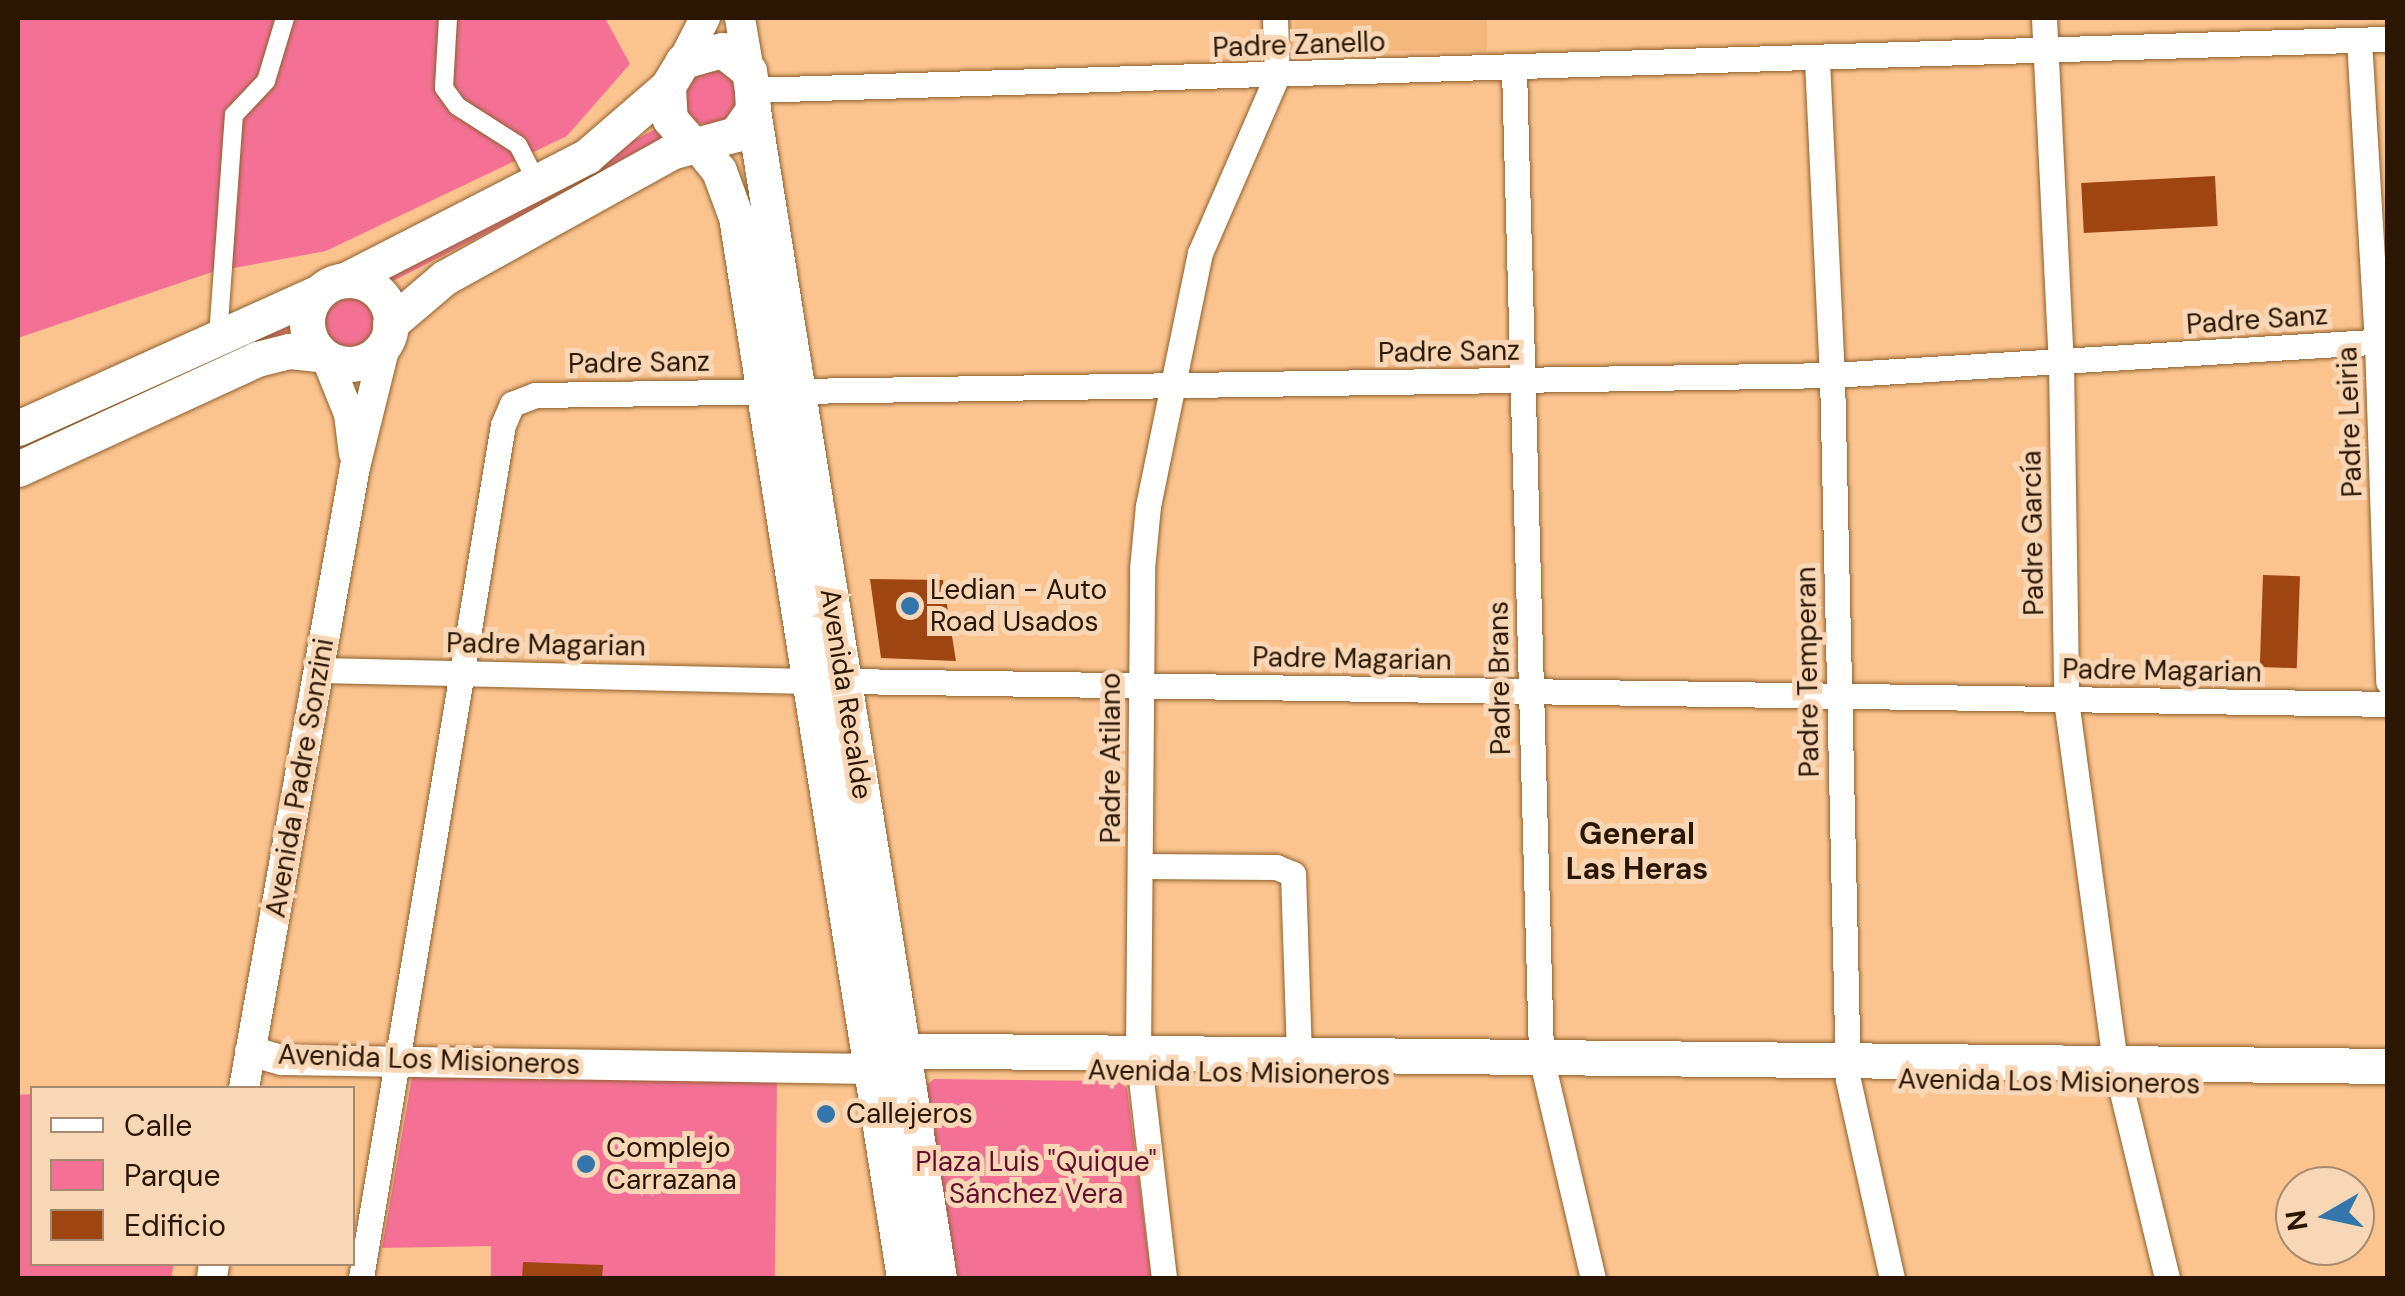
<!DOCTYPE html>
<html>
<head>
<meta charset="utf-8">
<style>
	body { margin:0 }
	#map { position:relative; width:2405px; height:1296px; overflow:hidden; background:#fbc48f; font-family:"DM Sans",sans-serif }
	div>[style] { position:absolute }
	.built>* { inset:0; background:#f4b77c; transform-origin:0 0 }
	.green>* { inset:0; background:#f47195; transform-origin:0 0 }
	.round { border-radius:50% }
	.building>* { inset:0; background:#9f4512; transform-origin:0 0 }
	.roads { filter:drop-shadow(0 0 2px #905f2b) drop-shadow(0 0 2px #905f2b) }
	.pedestrian>* { height:18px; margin:-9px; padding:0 9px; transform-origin:9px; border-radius:9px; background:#fff }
	.minor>* { height:25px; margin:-12.5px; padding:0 12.5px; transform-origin:12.5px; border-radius:12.5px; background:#fff }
	.tertiary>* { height:30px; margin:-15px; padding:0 15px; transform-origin:15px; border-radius:15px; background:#fff }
	.secondary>* { height:35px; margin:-17.5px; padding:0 17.5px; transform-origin:17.5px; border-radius:17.5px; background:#fff }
	.secondary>.ring { margin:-17.5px; padding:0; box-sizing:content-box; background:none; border:35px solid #fff; border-radius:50% }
	.dots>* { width:28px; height:28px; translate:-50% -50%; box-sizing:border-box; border:5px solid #f8d7b7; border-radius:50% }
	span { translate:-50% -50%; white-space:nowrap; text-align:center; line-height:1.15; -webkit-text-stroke:10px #f8d7b7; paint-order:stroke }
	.street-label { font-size:28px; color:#2a1602 }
	.poi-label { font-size:28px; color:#2a1602 }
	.left { translate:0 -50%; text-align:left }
	.park-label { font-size:28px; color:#640f2e }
	.neighbourhood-label { font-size:30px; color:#2a1602; font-weight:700 }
	.frame { position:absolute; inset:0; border:20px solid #2a1602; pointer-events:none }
	.legend { position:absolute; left:30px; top:1086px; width:325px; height:180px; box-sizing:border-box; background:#f8d7b7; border:2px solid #a68a6f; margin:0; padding:12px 18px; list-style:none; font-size:30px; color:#2a1602 }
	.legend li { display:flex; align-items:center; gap:20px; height:50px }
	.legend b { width:50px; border:2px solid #a68a6f }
	.north { position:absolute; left:2275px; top:1166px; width:100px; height:100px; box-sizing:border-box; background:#f8d7b7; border:2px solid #a68a6f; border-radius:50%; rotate:261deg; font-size:28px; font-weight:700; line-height:40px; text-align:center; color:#2a1602 }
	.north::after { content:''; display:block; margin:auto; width:35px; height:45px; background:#3276ac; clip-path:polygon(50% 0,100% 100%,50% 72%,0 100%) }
</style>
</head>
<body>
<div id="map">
	<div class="built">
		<div style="left:1295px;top:18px;width:192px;height:33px"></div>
	</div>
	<div class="green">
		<div style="clip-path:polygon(18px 18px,605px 18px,630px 64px,567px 136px,326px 251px,212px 272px,18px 338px)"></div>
		<div class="round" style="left:681px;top:69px;width:56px;height:56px"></div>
		<div style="left:656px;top:129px;width:16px;height:309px;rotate:63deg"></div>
		<div class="round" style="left:320px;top:297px;width:56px;height:56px"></div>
		<div style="clip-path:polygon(298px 318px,299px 327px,18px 453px,18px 441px)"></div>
		<div style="clip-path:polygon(412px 1077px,777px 1082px,775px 1278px,491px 1278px,491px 1246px,382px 1248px)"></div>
		<div style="clip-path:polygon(934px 1079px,1117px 1081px,1127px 1088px,1151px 1278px,951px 1278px,924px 1087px)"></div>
		<div style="clip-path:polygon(32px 1094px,32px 1264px,174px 1264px,171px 1278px,18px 1278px,18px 1095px)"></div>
	</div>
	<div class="building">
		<div style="left:2215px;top:176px;width:50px;height:134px;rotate:87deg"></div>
		<div style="left:2263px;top:575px;width:37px;height:92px;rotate:2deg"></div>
		<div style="clip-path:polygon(870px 579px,943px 580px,956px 661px,881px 658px)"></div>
		<div style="clip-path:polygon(523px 1262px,603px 1265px,602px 1278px,522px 1278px)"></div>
	</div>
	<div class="roads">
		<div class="pedestrian">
			<div style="left:448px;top:18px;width:70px;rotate:93.3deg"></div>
			<div style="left:444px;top:88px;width:22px;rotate:54deg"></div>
			<div style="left:457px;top:106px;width:72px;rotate:32.6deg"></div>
			<div style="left:518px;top:145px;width:44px;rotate:62.9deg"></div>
			<div style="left:218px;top:337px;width:223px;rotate:-85.9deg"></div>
			<div style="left:234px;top:115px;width:47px;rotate:-46.7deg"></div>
			<div style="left:266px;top:81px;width:66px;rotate:-73.2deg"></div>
		</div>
		<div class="minor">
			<div style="left:2044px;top:18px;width:345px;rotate:87.2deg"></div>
			<div style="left:2061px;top:363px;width:337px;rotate:89.1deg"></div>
			<div style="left:2066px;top:700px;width:366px;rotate:82.3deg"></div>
			<div style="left:2115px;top:1063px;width:221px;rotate:76.4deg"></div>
			<div style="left:2359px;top:40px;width:303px;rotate:86.6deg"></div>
			<div style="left:2377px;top:342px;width:340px;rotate:88.1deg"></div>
			<div style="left:1817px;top:60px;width:315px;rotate:87.3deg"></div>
			<div style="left:1832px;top:375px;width:705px;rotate:88.7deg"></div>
			<div style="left:1848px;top:1080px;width:203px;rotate:77.5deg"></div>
			<div style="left:1514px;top:69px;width:988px;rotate:88.43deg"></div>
			<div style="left:1541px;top:1057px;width:227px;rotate:76.8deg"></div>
			<div style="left:752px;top:90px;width:1637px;rotate:-1.79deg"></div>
			<div style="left:319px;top:670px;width:490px;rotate:1.3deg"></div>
			<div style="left:809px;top:681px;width:19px;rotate:-25deg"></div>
			<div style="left:826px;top:673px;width:20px;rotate:24deg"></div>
			<div style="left:844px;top:681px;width:1544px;rotate:0.85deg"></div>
			<div style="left:1141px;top:866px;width:135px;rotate:0.4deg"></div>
			<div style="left:1276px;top:867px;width:18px;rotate:22deg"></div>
			<div style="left:1293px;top:874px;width:180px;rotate:88.1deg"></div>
			<div style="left:361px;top:1278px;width:865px;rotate:-80.55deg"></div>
			<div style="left:503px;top:425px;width:23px;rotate:-67deg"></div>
			<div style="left:512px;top:404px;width:25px;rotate:-21deg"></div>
			<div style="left:535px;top:395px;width:1297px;rotate:-0.88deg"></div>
			<div style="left:1832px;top:375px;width:557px;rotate:-3.5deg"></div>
			<div style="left:1164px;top:1278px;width:227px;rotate:-96.6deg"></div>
			<div style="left:1138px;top:1052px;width:483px;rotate:-89.5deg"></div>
			<div style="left:1142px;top:569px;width:63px;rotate:-84.6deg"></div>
			<div style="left:1148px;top:506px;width:258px;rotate:-78.4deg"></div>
			<div style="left:1200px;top:253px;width:193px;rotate:-66.5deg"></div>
			<div style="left:1277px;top:76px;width:58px;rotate:-92deg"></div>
		</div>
		<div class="tertiary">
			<div style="left:740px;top:18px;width:54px;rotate:80.4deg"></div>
			<div style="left:683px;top:61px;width:48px;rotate:-62.9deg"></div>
			<div style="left:326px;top:357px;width:61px;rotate:68deg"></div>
			<div style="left:349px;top:414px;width:40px;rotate:82.9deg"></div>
			<div style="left:250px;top:1051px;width:33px;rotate:16deg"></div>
			<div style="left:282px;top:1060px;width:589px;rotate:0.88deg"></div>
			<div style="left:244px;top:1088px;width:631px;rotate:-79.87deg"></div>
			<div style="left:355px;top:467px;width:133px;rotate:-76.1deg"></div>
			<div style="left:212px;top:1278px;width:14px;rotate:-82deg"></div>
		</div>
		<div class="secondary">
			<div style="left:753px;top:110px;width:1183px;rotate:80.95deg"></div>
			<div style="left:699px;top:146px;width:32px;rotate:51deg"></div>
			<div style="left:719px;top:171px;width:49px;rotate:69.7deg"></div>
			<div style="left:736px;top:217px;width:1074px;rotate:81deg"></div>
			<div style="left:345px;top:280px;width:272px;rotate:-27.1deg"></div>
			<div style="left:587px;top:156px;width:107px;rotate:-40.8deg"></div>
			<div class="ring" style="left:307px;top:280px;width:49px;height:49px"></div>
			<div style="left:390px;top:324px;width:71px;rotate:-40.4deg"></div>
			<div style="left:444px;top:278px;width:260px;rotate:-29deg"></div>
			<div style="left:671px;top:152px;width:67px;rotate:-15.5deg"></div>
			<div style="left:736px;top:134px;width:29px;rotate:-55deg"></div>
			<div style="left:753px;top:110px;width:20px;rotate:-93deg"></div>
			<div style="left:752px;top:90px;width:19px;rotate:-99deg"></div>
			<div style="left:749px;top:71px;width:34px;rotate:-142deg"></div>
			<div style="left:722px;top:50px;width:41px;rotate:164.2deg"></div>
			<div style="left:683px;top:61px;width:29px;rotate:121deg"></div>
			<div style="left:668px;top:86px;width:33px;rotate:87deg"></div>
			<div style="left:670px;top:119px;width:35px;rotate:49deg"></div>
			<div style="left:18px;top:428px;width:330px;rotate:-24.3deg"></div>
			<div style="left:18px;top:469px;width:263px;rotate:-24.7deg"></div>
			<div style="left:257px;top:359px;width:34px;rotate:-14deg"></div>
			<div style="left:290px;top:351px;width:31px;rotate:6deg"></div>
			<div style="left:868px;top:1050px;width:1520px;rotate:0.6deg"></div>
		</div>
	</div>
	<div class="dots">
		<div style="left:910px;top:606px;background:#3276ac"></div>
		<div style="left:826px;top:1114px;background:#3276ac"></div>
		<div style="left:586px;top:1164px;background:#3276ac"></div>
	</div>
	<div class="street-label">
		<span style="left:1299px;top:45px;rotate:-2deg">Padre Zanello</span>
		<span style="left:2257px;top:320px;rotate:-4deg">Padre Sanz</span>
		<span style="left:1449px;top:352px;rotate:-1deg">Padre Sanz</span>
		<span style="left:639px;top:363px;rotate:-1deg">Padre Sanz</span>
		<span style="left:2350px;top:422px;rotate:-92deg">Padre Leiria</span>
		<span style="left:2033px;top:533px;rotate:-91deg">Padre García</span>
		<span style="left:546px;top:645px;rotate:1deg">Padre Magarian</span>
		<span style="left:1352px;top:659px;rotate:1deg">Padre Magarian</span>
		<span style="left:2162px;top:671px;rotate:1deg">Padre Magarian</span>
		<span style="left:1808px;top:672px;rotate:-91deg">Padre Temperan</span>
		<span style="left:1500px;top:678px;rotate:-91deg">Padre Brans</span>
		<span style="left:846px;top:694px;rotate:81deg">Avenida Recalde</span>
		<span style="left:1111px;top:758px;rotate:-90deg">Padre Atilano</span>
		<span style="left:300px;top:778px;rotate:-80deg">Avenida Padre Sonzini</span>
		<span style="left:429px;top:1060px;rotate:2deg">Avenida Los Misioneros</span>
		<span style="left:1239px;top:1073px;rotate:1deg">Avenida Los Misioneros</span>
		<span style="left:2049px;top:1082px;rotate:1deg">Avenida Los Misioneros</span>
	</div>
	<div class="poi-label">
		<span class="left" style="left:930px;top:606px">Ledian - Auto<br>Road Usados</span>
		<span class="left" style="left:846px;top:1114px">Callejeros</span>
		<span class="left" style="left:606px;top:1164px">Complejo<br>Carrazana</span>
	</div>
	<div class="park-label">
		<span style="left:1036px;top:1178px">Plaza Luis "Quique"<br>Sánchez Vera</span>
	</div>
	<div class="neighbourhood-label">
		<span style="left:1637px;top:851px">General<br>Las Heras</span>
	</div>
	<div class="frame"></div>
	<ul class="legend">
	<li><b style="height:12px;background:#fff"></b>Calle</li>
	<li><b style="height:28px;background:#f47195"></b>Parque</li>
	<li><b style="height:28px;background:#9f4512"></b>Edificio</li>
	</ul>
	<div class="north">N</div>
</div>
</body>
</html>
